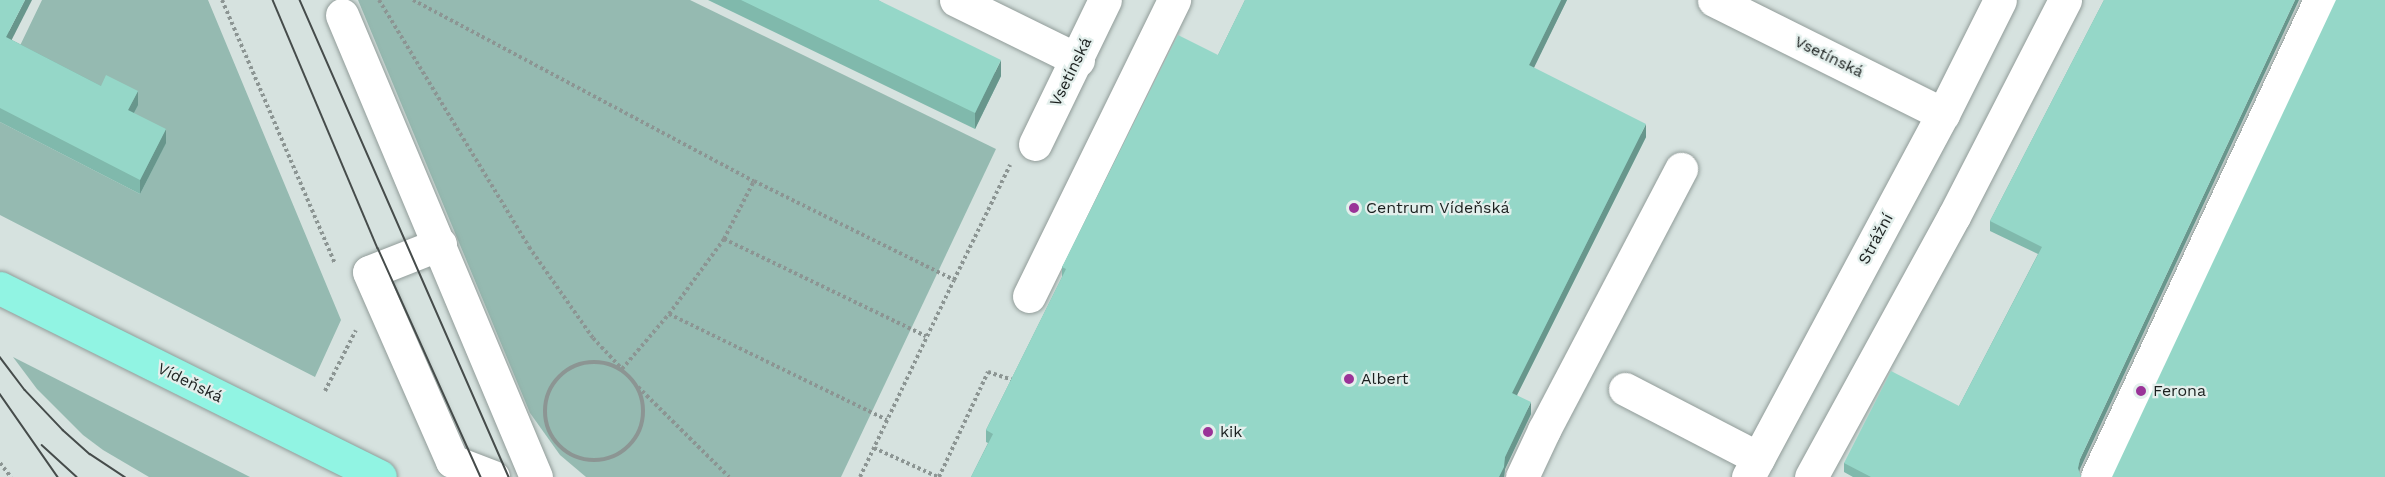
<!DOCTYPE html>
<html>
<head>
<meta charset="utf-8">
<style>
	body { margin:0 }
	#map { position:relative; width:2385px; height:477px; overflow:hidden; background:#d6e2df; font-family:"Work Sans",sans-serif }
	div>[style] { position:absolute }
	.green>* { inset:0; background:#95bab1 }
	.path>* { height:4px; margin-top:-2px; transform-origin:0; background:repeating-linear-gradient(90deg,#8c9593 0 3px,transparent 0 6px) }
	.path>.ring { margin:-2px; padding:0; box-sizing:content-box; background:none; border:4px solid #8c9593; border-radius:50% }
	.roads { filter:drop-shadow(0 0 2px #919c99) drop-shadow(0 0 2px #919c99) }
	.minor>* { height:33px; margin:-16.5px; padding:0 16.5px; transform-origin:16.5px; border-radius:16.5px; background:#fff }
	.major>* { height:33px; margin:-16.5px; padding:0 16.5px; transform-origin:16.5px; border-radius:16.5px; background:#91f4e3 }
	.tram>* { height:1.5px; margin:-0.75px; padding:0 0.75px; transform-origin:0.75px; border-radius:0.75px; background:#464c4b }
	.wall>* { inset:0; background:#80b9ac }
	.shaded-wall>* { inset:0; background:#68968c }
	.building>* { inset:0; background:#95d7c8 }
	.dots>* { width:16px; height:16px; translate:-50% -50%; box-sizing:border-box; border:3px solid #e3efec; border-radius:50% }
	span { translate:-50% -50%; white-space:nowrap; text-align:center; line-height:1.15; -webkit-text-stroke:4.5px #e3efec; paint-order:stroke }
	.street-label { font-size:16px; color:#1b201f }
	.poi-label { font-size:16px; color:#1b201f }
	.left { translate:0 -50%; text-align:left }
</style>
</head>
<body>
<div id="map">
	<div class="green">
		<div style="clip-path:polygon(42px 0,208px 0,341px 320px,315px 377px,0 215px,0 122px,140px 194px,165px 144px,15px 56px)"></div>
		<div style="clip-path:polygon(358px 0,690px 0,996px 149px,841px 477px,586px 477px,560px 455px,530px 413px)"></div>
		<div style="clip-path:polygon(13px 357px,250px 477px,149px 477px,103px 450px,83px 435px,37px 389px)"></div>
	</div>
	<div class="path">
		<div style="left:222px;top:0;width:287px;rotate:66.8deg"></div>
		<div style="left:379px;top:0;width:289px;rotate:58.7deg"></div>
		<div style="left:529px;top:247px;width:111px;rotate:54.9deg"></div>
		<div style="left:593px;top:338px;width:42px;rotate:46.9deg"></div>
		<div style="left:622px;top:369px;width:72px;rotate:-49.5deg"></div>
		<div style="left:669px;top:314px;width:93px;rotate:-53.7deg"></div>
		<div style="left:724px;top:239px;width:65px;rotate:-62.7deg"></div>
		<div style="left:413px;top:0;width:386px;rotate:28deg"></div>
		<div style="left:754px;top:181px;width:223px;rotate:26.3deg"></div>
		<div style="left:954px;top:280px;width:128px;rotate:-64deg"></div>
		<div style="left:724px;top:239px;width:224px;rotate:25.7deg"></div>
		<div style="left:669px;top:314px;width:242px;rotate:25.9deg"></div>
		<div class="ring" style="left:545px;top:362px;width:94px;height:94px"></div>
		<div style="left:638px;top:387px;width:128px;rotate:44.7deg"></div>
		<div style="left:325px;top:391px;width:68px;rotate:-63.1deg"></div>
		<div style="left:874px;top:448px;width:70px;rotate:24.4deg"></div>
		<div style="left:0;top:463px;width:18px;rotate:52deg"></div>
		<div style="left:860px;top:477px;width:218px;rotate:-64.5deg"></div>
		<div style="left:939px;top:477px;width:116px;rotate:-65deg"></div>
		<div style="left:988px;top:372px;width:29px;rotate:18deg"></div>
	</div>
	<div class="roads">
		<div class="minor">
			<div style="left:956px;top:0;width:136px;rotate:26.2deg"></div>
			<div style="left:1714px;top:0;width:256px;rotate:26.5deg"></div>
			<div style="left:342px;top:15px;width:501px;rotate:67.22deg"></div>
			<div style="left:1035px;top:144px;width:160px;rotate:-64.1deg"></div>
			<div style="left:440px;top:244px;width:76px;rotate:158.5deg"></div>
			<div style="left:369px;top:272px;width:206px;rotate:66.3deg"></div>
			<div style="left:452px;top:461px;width:44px;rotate:21.3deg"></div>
			<div style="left:1029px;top:296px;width:330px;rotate:-63.9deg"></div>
			<div style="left:1625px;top:389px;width:150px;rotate:27.4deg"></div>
			<div style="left:1522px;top:477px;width:52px;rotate:-64.9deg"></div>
			<div style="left:1544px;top:430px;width:295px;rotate:-62.3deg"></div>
			<div style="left:1748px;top:477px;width:412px;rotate:-61.8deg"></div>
			<div style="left:1943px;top:114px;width:127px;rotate:-63.4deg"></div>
			<div style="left:1811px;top:477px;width:298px;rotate:-61.3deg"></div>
			<div style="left:1954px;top:216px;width:243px;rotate:-62.8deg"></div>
			<div style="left:2097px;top:477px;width:527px;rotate:-64.94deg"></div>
		</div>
		<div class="major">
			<div style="left:0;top:288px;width:424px;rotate:26.4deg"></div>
		</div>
	</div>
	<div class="tram">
		<div style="left:273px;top:0;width:269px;rotate:67.1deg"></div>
		<div style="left:378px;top:248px;width:251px;rotate:65.8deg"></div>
		<div style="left:300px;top:0;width:521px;rotate:66.34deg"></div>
		<div style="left:0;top:357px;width:41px;rotate:52.9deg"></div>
		<div style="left:25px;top:390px;width:55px;rotate:46.5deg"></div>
		<div style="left:63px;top:430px;width:36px;rotate:42deg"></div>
		<div style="left:90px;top:454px;width:42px;rotate:33.3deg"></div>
		<div style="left:0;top:394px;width:101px;rotate:55.1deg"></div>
		<div style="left:42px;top:445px;width:47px;rotate:42.4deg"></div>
	</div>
	<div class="wall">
		<div style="clip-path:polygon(0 0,12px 40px,138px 105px,134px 113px,166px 143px,140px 194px,0 122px)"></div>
		<div style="clip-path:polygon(708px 0,878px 0,1001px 76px,975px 129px)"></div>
		<div style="clip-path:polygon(1245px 0,1567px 0,1533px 68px,1646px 137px,1517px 395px,1531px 414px,1505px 469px,1504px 477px,971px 477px,988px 443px,986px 442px,986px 430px,1062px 277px,1062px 267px,1218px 55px)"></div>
		<div style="clip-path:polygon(2104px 0,2079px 472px,2081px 477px,1853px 477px,1844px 472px,1844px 463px,1959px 406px,2038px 254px,1990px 231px,1990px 221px)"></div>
	</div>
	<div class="shaded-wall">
		<div style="clip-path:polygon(25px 0,32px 0,6px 51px,6px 37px)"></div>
		<div style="clip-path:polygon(1561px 0,1567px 0,1529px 78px,1529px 65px)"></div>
		<div style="clip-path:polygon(2295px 0,2299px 0,2080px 469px,2078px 477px,2078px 468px,2080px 459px)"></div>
		<div style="clip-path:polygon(1001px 60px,1001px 76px,975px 129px,975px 113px)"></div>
		<div style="clip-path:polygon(138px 91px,138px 105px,128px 124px,128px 110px)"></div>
		<div style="clip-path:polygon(1646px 124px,1646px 137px,1512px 405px,1512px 393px)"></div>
		<div style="clip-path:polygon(166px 129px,166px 143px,140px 194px,140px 180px)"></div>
		<div style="clip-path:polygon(1531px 402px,1531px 414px,1505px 469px,1504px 477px,1499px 477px,1505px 457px)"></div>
	</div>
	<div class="building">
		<div style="clip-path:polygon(0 0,25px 0,6px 37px,101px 86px,106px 75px,138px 91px,128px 110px,166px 129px,140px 180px,0 108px)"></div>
		<div style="clip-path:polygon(741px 0,878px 0,1001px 60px,975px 113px)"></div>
		<div style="clip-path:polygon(1245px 0,1561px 0,1529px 65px,1646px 124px,1512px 393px,1531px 402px,1505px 457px,1504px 467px,1499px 477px,971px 477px,993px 434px,986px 430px,1066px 269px,1062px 267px,1178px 35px,1218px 55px)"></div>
		<div style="clip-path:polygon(2104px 0,2295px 0,2080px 459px,2078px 468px,2081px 477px,1871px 477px,1844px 463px,1891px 371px,1959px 406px,2042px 247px,1990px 221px)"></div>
		<div style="clip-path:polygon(2336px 0,2385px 0,2385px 477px,2112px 477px)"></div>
	</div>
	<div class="dots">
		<div style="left:1354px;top:208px;background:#9a3398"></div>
		<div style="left:1349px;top:379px;background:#9a3398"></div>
		<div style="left:2141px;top:391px;background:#9a3398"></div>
		<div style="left:1208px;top:432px;background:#9a3398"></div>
	</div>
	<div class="street-label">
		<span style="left:1829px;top:57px;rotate:26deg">Vsetínská</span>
		<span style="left:1071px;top:72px;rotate:-64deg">Vsetínská</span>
		<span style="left:1876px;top:239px;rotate:-62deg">Strážní</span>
		<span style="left:190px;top:383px;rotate:26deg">Vídeňská</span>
	</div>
	<div class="poi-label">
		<span class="left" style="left:1366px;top:208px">Centrum Vídeňská</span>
		<span class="left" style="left:1361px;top:379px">Albert</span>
		<span class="left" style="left:2153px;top:391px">Ferona</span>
		<span class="left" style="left:1220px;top:432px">kik</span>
	</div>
</div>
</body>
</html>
